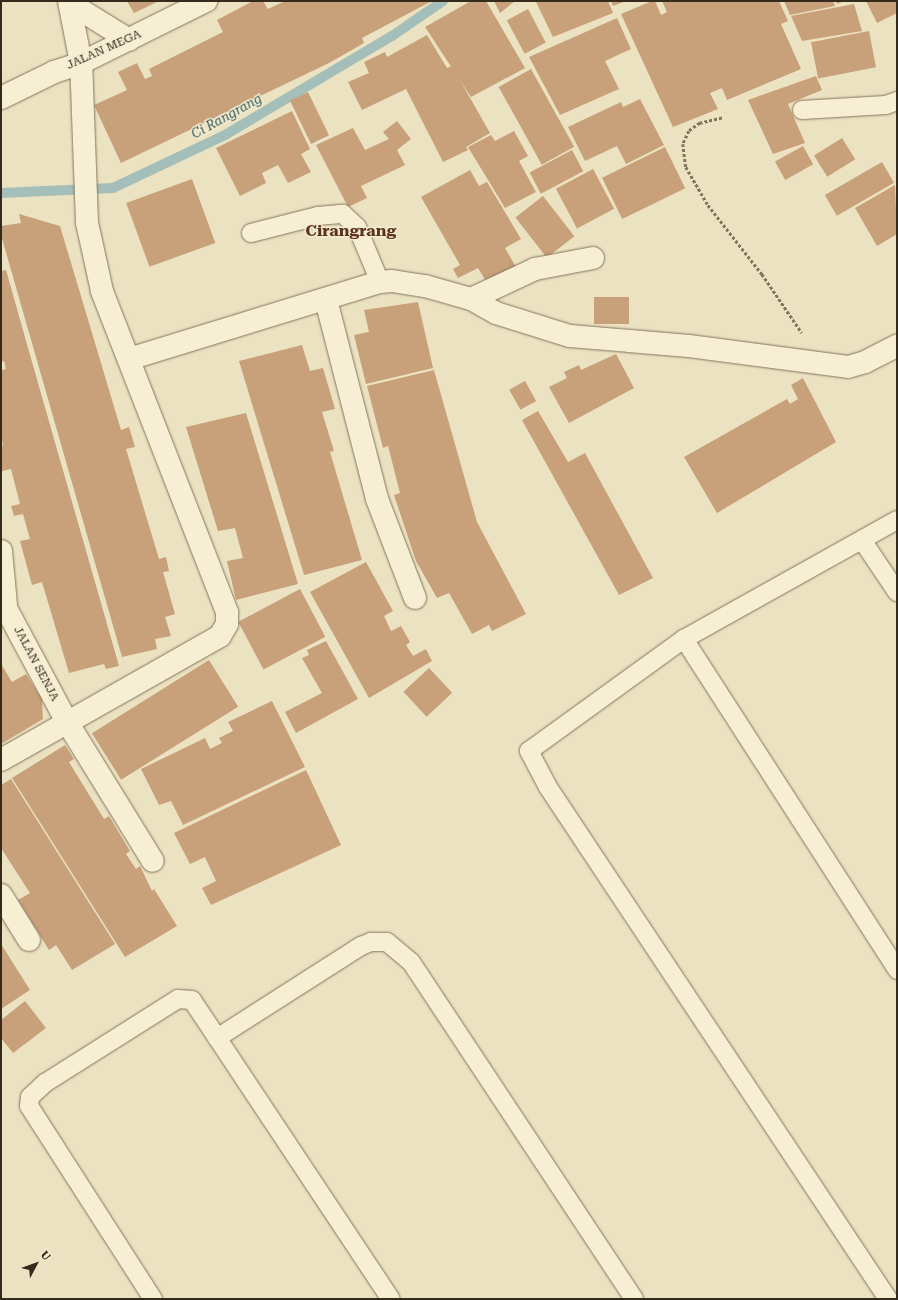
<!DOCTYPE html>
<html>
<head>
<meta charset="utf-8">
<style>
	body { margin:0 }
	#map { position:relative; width:898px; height:1300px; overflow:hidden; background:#ebe2c2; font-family:"Roboto Serif",serif }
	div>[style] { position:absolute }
	.stream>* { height:10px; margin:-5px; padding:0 5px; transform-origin:5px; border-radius:5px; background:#a4beb9 }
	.building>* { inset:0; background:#c8a079; transform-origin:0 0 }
	.path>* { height:2.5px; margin-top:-1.25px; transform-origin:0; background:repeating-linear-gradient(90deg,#84745a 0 3px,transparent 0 5px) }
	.roads { filter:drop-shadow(0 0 1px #84745a) drop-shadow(0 0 1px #84745a) }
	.lane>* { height:18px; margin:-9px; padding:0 9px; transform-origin:9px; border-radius:9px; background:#f7efd4 }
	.street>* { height:22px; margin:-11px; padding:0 11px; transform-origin:11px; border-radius:11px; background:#f7efd4 }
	span { translate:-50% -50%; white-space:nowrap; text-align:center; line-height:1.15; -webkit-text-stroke:3px #f3ecd1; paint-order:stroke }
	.street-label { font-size:12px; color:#352b1d }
	.water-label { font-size:13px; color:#2d5354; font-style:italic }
	.district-label { font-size:16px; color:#5f321f; font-weight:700 }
	.frame { position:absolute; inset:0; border:2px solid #352b1d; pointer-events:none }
	.north { position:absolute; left:16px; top:1244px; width:40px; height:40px; -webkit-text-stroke:3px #f3ecd1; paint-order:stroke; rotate:49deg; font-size:11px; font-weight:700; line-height:16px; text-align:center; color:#352b1d }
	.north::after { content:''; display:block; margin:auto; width:14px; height:18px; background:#352b1d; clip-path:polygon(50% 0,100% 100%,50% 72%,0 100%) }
</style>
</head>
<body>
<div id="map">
	<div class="stream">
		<div style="left:1px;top:193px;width:112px;rotate:-2.6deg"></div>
		<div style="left:113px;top:188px;width:124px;rotate:-25.3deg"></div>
		<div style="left:225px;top:135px;width:194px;rotate:-30.7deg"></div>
		<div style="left:392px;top:36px;width:62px;rotate:-34.5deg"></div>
	</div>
	<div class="building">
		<div style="clip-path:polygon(127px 1px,159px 1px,134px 13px)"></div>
		<div style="clip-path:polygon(253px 1px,263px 1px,268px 9px,285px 1px,432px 1px,362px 38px,364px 43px,329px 63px,121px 163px,94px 105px,127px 90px,118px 72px,137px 63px,145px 79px,152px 76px,149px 69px,223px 32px,217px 20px)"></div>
		<div style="clip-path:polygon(471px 1px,486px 1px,525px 68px,471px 97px,425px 27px)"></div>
		<div style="clip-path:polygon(494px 1px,515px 1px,500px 13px)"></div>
		<div style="clip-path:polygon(608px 1px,613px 13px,553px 37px,536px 2px)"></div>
		<div style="clip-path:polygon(611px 1px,626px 1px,613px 6px)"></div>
		<div style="clip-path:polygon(652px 1px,655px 1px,661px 15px,667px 12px,662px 1px,779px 1px,788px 21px,781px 24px,801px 69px,727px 100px,722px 88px,710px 93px,718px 109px,673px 127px,621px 14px)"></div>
		<div style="clip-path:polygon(784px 1px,833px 1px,835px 6px,790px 15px)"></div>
		<div style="clip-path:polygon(836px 1px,845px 1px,837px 4px)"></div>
		<div style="clip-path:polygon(866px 1px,897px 1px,897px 13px,877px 23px)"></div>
		<div style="clip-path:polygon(854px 4px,862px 31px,802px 41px,791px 16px)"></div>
		<div style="left:528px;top:9px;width:38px;height:24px;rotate:62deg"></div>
		<div style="clip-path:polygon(617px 18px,631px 49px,605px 61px,619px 89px,560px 115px,529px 57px)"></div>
		<div style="left:869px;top:31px;width:37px;height:59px;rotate:79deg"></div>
		<div style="clip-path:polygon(427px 35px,447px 68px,452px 66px,490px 133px,466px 147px,468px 150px,443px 162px,406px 89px,362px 110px,348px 82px,369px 73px,364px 62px,385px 52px,387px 57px)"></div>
		<div style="left:531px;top:69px;width:89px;height:37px;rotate:61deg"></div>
		<div style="clip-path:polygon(816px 76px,822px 90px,788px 104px,805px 143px,773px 154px,748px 100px)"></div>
		<div style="left:308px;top:92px;width:48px;height:20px;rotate:64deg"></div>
		<div style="clip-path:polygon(640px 99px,664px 145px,626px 164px,617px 146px,585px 161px,568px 127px,621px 102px,623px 107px)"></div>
		<div style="clip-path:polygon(292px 111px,310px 149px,301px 154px,311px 172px,288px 183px,278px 165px,262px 173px,266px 183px,240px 196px,216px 148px)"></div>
		<div style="clip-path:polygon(397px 121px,411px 139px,397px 150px,405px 165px,361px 186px,367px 198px,348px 207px,316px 145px,353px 128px,365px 150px,389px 139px,383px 132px)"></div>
		<div style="clip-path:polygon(514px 131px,528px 156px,519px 161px,536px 192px,505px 208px,468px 147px,491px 135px,495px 141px)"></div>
		<div style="left:842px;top:138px;width:25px;height:33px;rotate:58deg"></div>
		<div style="left:803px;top:146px;width:21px;height:32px;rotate:61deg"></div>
		<div style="left:665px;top:147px;width:46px;height:70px;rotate:64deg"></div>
		<div style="left:572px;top:150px;width:24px;height:48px;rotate:62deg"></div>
		<div style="left:882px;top:162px;width:24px;height:66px;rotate:60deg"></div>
		<div style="left:593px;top:169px;width:45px;height:42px;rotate:62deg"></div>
		<div style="clip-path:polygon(470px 170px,479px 186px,487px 182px,521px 239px,505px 248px,516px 267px,487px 283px,478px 268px,458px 278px,453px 269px,460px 265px,421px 197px)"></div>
		<div style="left:192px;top:179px;width:68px;height:70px;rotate:70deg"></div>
		<div style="clip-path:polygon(895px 185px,897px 234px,877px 246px,855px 208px)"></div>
		<div style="left:543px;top:196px;width:51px;height:35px;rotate:52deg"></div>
		<div style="clip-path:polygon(19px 214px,60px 226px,121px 430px,129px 427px,135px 447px,126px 449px,159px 559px,166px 557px,169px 571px,163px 572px,175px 614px,165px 617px,171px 636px,155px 639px,157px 649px,122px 657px,1px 235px,1px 226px,21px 223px)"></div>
		<div style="clip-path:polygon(6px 270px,30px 355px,119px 666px,106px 669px,104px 664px,69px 673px,42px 582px,32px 585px,20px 541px,30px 539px,23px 514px,14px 516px,11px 506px,20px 504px,11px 469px,2px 471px,1px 467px,1px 446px,3px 445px,1px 436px,1px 370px,6px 369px,4px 361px,1px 362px,1px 271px)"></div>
		<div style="left:594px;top:297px;width:35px;height:27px"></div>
		<div style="clip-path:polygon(418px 302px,433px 368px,366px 384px,354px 335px,369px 332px,364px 310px)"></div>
		<div style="clip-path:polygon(302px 345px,310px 371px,323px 368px,335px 409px,322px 412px,334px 451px,330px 452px,362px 560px,304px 575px,239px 361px)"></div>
		<div style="clip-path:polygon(616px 354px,634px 388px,569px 423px,549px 387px,567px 378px,564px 372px,579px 365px,581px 370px)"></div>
		<div style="clip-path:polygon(434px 370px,477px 522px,526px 614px,492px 631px,489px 625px,472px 634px,449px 593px,437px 598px,416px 561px,394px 495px,400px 493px,388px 446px,383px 448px,367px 386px)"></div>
		<div style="clip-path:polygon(803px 378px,836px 442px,717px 513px,684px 457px,787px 399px,790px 404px,798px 399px,791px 385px)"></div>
		<div style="left:525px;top:381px;width:23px;height:18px;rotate:61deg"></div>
		<div style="clip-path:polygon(538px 411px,568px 462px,585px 453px,653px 578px,619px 595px,522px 420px)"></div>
		<div style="clip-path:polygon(246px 413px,298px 584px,236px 600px,227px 561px,243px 558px,235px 528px,218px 531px,186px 427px)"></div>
		<div style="clip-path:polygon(366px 562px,393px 611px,384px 616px,391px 631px,401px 626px,410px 642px,406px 645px,413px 656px,426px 649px,432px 661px,369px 698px,310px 592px)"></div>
		<div style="left:300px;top:589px;width:54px;height:70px;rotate:62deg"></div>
		<div style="clip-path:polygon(326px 641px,358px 699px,296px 733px,285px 712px,322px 693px,302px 658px,309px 655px,307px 650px)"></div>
		<div style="left:209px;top:660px;width:55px;height:138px;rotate:58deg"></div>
		<div style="clip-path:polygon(1px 664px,12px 682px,26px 674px,42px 699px,43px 719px,1px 744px)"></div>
		<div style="left:429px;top:668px;width:34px;height:35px;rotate:47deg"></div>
		<div style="clip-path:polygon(272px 701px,305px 767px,183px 825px,171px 801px,159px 805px,141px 769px,205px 738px,210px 749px,222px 743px,219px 738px,233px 731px,228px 722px)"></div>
		<div style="clip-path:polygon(65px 745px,74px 759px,69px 762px,104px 819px,109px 816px,130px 851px,126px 854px,136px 869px,140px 866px,152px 891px,154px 889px,177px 926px,125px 957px,12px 778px)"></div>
		<div style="clip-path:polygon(306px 770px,341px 845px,211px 905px,202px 888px,216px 881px,205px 857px,190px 864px,174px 833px)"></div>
		<div style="clip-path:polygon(11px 779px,115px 944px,72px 970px,56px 945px,49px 950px,18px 900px,30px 893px,1px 848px,1px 785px)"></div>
		<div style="clip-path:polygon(1px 944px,30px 990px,1px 1009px)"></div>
		<div style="clip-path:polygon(25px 1001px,46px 1028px,13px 1053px,1px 1038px,1px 1020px)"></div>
	</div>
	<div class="path">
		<div style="left:722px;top:118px;width:23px;rotate:167deg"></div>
		<div style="left:700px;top:123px;width:14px;rotate:144deg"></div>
		<div style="left:689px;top:131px;width:14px;rotate:115deg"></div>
		<div style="left:683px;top:144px;width:23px;rotate:83deg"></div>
		<div style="left:686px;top:167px;width:44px;rotate:59.9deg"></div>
		<div style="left:708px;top:205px;width:88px;rotate:52deg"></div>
		<div style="left:762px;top:274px;width:71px;rotate:55.9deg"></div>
	</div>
	<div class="roads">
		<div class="lane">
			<div style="left:802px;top:110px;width:84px;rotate:-3.4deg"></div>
			<div style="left:886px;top:105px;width:12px;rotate:-20deg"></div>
			<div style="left:251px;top:233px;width:69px;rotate:-14.2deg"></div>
			<div style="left:318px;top:216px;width:25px;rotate:-5deg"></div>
			<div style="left:343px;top:214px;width:19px;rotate:43deg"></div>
			<div style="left:357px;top:227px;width:60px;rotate:67.3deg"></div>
			<div style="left:862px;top:540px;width:63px;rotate:56.1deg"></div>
			<div style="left:684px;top:639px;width:394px;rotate:57.2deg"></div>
			<div style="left:217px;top:1038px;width:171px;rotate:-32.6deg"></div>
			<div style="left:361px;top:946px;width:11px;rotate:-22deg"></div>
			<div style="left:371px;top:942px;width:16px"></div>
			<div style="left:387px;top:942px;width:31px;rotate:40deg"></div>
			<div style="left:411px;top:962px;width:404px;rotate:56.5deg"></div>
			<div style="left:153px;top:1299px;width:229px;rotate:-122.7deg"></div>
			<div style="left:29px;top:1106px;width:9px;rotate:-84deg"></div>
			<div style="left:30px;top:1097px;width:21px;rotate:-43deg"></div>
			<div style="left:45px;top:1083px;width:157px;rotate:-32.3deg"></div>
			<div style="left:178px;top:999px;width:14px;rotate:4deg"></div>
			<div style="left:192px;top:1000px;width:359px;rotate:56.4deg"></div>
			<div style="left:888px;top:1299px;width:615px;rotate:-123.59deg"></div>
			<div style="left:548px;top:787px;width:41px;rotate:-117.8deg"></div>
			<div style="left:529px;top:751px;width:191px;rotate:-35.9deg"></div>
			<div style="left:684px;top:639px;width:244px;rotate:-29.2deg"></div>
		</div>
		<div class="street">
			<div style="left:71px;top:4px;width:68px;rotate:31.8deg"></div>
			<div style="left:1px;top:98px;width:59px;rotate:-26.1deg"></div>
			<div style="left:54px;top:72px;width:28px;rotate:-18deg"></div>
			<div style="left:81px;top:63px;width:140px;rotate:-26.4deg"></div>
			<div style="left:471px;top:299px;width:71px;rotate:-25.1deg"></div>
			<div style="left:535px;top:269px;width:59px;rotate:-10.7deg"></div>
			<div style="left:326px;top:300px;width:205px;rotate:75.6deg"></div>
			<div style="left:377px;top:499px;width:106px;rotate:69deg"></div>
			<div style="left:129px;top:359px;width:263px;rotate:-17.1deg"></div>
			<div style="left:380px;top:282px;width:12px;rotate:-5deg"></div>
			<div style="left:392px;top:281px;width:33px;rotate:9deg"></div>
			<div style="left:425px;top:286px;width:48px;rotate:15.8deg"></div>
			<div style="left:471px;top:299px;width:29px;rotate:29deg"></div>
			<div style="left:496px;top:313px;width:77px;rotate:17.3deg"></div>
			<div style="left:570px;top:336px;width:119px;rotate:4.8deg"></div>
			<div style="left:689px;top:346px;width:160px;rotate:7.5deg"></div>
			<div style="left:848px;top:367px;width:18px;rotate:-16deg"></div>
			<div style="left:865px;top:362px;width:36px;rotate:-27deg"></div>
			<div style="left:1px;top:551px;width:54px;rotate:84.7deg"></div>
			<div style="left:1px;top:599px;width:140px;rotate:61.8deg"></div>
			<div style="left:67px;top:722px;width:163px;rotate:58.3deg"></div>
			<div style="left:1px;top:760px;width:252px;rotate:-29.5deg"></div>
			<div style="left:220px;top:636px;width:14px;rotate:-60deg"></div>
			<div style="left:227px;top:624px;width:12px;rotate:-90deg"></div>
			<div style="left:227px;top:612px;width:344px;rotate:-111.3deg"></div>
			<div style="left:102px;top:291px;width:70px;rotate:-102.4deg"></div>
			<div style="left:87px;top:223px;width:160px;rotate:-92.1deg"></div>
			<div style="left:81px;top:63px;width:63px;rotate:-101deg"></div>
			<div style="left:1px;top:895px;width:53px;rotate:58.1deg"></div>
		</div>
	</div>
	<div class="street-label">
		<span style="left:104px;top:50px;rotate:-24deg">JALAN MEGA</span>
		<span style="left:36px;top:664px;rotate:62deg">JALAN SENJA</span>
	</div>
	<div class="water-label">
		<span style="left:227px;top:117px;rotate:-29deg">Ci Rangrang</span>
	</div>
	<div class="district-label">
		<span style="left:351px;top:231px">Cirangrang</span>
	</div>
	<div class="frame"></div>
	<div class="north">U</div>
</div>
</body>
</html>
